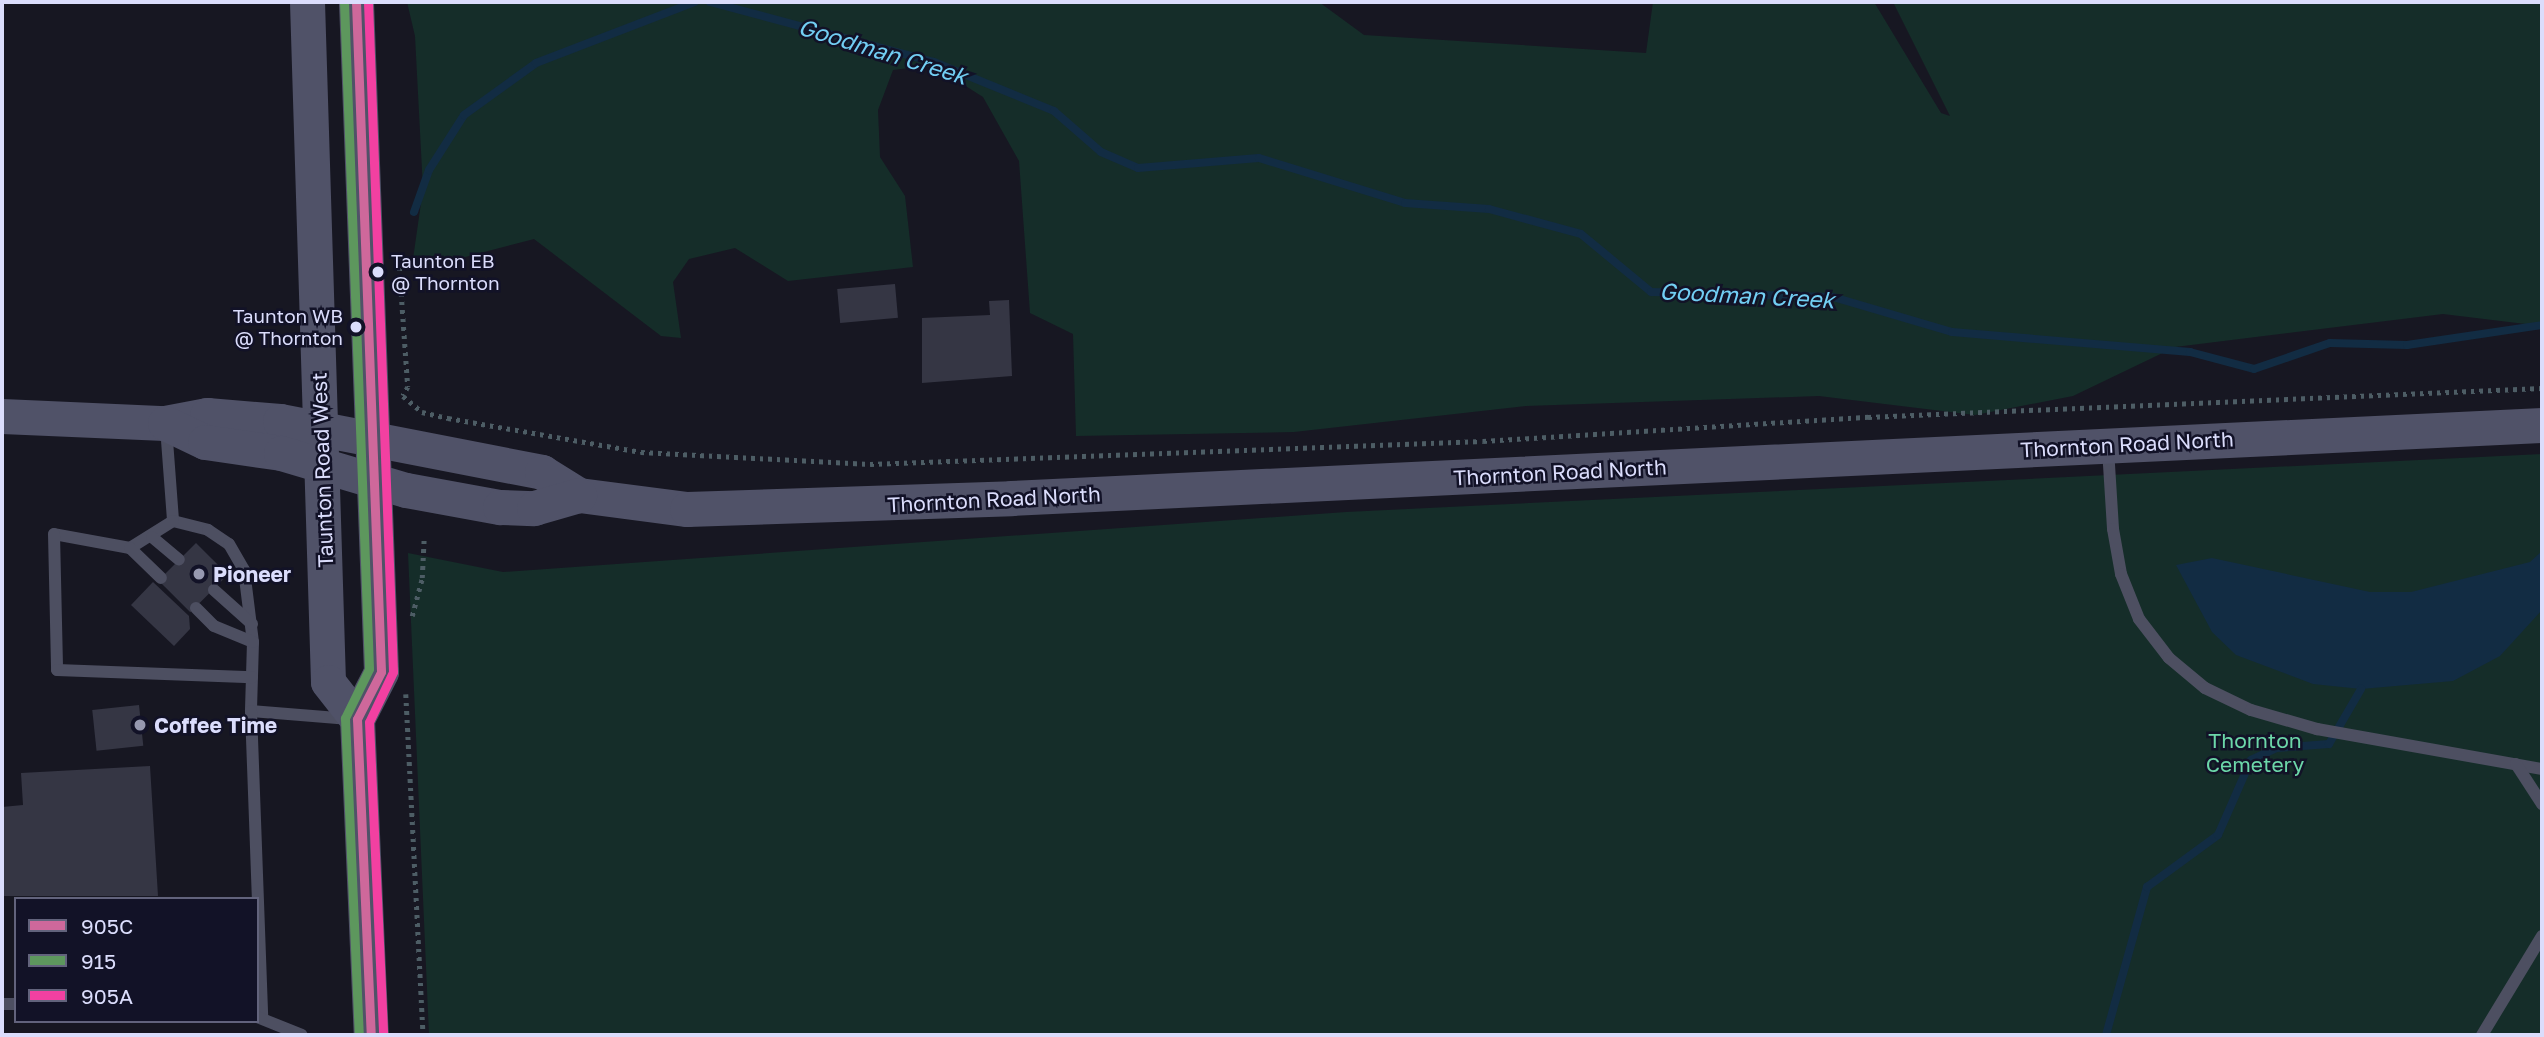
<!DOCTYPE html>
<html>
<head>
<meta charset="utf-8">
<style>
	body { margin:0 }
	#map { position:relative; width:2544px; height:1037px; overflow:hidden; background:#171722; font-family:"Golos Text",sans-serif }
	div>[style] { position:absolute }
	.green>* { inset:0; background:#152d29 }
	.water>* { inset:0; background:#122c43 }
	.stream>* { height:8px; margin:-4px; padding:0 4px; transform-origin:4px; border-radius:4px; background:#122c43 }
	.building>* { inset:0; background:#353644; transform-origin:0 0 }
	.path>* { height:4.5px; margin-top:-2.25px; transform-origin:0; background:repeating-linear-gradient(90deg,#4d5d65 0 3.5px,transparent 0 8.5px) }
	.lane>* { height:12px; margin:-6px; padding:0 6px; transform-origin:6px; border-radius:6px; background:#4d4f61 }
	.secondary>* { height:35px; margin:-17.5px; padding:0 17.5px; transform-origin:17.5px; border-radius:17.5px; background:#505268 }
	.bus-1>* { height:9px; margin:-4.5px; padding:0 4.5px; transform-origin:4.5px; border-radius:4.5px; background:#ce689b }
	.bus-2>* { height:9px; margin:-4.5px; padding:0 4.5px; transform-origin:4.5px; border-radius:4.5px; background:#5d975d }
	.bus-3>* { height:9px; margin:-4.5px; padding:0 4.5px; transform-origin:4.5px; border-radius:4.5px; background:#f240a1 }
	.dots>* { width:19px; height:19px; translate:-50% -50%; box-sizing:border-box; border:4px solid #121227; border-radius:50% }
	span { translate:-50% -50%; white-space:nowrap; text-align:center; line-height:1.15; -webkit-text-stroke:5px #121227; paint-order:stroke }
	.bus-label { font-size:19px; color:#dbddfc }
	.left { translate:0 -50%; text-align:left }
	.right { translate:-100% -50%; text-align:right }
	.street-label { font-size:21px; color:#dbddfc }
	.poi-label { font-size:21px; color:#dbddfc; font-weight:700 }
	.park-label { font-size:21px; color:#6cd7a9 }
	.water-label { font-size:23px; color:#72cef3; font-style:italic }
	.frame { position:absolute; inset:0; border:4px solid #dbddfc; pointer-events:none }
	.legend { position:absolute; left:14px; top:897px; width:245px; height:126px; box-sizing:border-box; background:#121227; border:2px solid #62637c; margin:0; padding:9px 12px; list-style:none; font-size:21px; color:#dbddfc }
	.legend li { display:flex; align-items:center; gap:14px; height:35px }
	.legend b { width:35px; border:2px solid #62637c }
</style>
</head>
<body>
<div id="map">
	<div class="green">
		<div style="clip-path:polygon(407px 2px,1319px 2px,1364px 35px,1646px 53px,1653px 2px,1874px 2px,1941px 113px,1950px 116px,1893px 2px,2542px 2px,2542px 326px,2443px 314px,2175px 347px,2073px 396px,1975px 415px,1819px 396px,1526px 406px,1294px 432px,1076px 436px,1073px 334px,1030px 313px,1019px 161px,983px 97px,953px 78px,925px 66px,893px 70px,878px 110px,880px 157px,905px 196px,913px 267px,788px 281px,735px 248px,689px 259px,673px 282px,681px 338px,661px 336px,534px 239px,446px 262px,412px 266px,423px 189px,415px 36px)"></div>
		<div style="clip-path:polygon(2542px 454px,2542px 1035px,429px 1035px,408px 553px,503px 572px,1346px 512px)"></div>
	</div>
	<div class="water">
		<div style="clip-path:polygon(2542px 551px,2542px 610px,2500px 656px,2453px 681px,2361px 689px,2313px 684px,2236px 655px,2212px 632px,2176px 565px,2212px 558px,2370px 592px,2411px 592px,2530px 562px)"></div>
	</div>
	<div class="stream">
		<div style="left:710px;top:2px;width:232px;rotate:15deg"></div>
		<div style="left:934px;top:62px;width:130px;rotate:22.2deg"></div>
		<div style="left:1054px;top:111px;width:62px;rotate:41.1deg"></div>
		<div style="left:1101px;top:152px;width:40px;rotate:23.4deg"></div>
		<div style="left:1138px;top:168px;width:121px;rotate:-4.7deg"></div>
		<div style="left:1259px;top:158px;width:153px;rotate:17.1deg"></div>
		<div style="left:1405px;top:203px;width:84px;rotate:4.1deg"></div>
		<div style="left:1489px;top:209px;width:95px;rotate:15.2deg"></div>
		<div style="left:1581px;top:234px;width:91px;rotate:39.6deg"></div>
		<div style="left:1651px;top:292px;width:182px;rotate:1.6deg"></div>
		<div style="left:1833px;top:297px;width:124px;rotate:16.4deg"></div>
		<div style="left:1952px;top:332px;width:239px;rotate:4.8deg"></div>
		<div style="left:2190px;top:352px;width:66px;rotate:14.9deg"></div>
		<div style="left:2254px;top:369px;width:80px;rotate:-18.9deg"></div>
		<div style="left:2330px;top:343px;width:77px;rotate:1.5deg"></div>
		<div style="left:2407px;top:345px;width:136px;rotate:-8.4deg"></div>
		<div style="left:414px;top:212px;width:45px;rotate:-70.3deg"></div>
		<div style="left:429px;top:170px;width:65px;rotate:-57.5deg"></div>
		<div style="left:464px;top:115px;width:89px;rotate:-35.8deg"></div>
		<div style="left:536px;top:63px;width:170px;rotate:-21deg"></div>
		<div style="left:2106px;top:1035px;width:154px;rotate:-74.5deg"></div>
		<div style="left:2147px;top:887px;width:88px;rotate:-36.2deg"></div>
		<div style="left:2218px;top:835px;width:82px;rotate:-66.3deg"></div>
		<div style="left:2251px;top:760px;width:29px;rotate:-25deg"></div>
		<div style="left:2277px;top:748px;width:52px;rotate:-4.4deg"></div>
		<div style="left:2329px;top:744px;width:64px;rotate:-59.8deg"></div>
	</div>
	<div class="building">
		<div style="left:895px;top:284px;width:34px;height:58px;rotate:85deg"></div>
		<div style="clip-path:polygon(1009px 300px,1012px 376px,922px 383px,922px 318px,990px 315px,989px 301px)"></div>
		<div style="left:196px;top:543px;width:45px;height:53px;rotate:45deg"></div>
		<div style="clip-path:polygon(153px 582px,189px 616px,190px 629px,174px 646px,131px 605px)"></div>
		<div style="left:139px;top:705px;width:41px;height:47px;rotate:84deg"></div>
		<div style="clip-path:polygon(150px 766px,158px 896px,2px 896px,2px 807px,23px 805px,21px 773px)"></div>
	</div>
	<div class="path">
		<div style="left:399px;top:259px;width:128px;rotate:86deg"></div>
		<div style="left:408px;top:387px;width:10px;rotate:119deg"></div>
		<div style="left:403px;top:396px;width:25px;rotate:40deg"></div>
		<div style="left:422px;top:412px;width:27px;rotate:13deg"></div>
		<div style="left:448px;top:418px;width:196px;rotate:10deg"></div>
		<div style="left:641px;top:452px;width:229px;rotate:3deg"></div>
		<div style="left:870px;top:464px;width:613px;rotate:-2.15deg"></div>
		<div style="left:1483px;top:441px;width:386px;rotate:-3.6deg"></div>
		<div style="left:1868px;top:417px;width:675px;rotate:-2.46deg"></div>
		<div style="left:412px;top:616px;width:39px;rotate:-75deg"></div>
		<div style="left:422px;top:578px;width:41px;rotate:-87.2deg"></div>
		<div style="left:406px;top:694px;width:341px;rotate:87.1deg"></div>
	</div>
	<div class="lane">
		<div style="left:166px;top:427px;width:94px;rotate:85.7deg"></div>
		<div style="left:173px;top:521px;width:36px;rotate:14deg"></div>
		<div style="left:208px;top:530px;width:25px;rotate:34deg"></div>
		<div style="left:229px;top:544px;width:30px;rotate:60deg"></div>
		<div style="left:244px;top:570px;width:73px;rotate:82.9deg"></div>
		<div style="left:253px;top:642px;width:69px;rotate:91.7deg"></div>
		<div style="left:251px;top:711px;width:99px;rotate:4.6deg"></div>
		<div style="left:2108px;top:449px;width:80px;rotate:86.4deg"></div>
		<div style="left:2113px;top:529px;width:46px;rotate:79.9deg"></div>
		<div style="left:2121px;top:574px;width:48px;rotate:68.2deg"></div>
		<div style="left:2139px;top:619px;width:49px;rotate:52.4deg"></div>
		<div style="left:2169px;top:658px;width:47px;rotate:39.8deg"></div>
		<div style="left:2205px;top:688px;width:51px;rotate:25.6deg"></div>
		<div style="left:2251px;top:710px;width:69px;rotate:16.1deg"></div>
		<div style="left:2317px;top:729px;width:229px;rotate:10.1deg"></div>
		<div style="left:173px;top:521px;width:51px;rotate:147.9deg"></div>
		<div style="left:130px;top:548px;width:77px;rotate:-169.6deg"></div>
		<div style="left:54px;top:534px;width:136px;rotate:88.7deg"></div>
		<div style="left:57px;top:670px;width:195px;rotate:2.1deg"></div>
		<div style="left:152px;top:537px;width:35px;rotate:40deg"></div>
		<div style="left:130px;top:548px;width:43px;rotate:44.1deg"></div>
		<div style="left:214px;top:590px;width:51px;rotate:41.8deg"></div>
		<div style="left:196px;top:608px;width:25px;rotate:45deg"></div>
		<div style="left:214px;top:626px;width:42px;rotate:22.3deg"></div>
		<div style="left:251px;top:711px;width:306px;rotate:87.9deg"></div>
		<div style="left:2516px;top:764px;width:48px;rotate:57deg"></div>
		<div style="left:2px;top:1004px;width:14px"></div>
		<div style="left:257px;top:1017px;width:48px;rotate:21.8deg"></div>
		<div style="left:2482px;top:1035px;width:116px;rotate:-58.8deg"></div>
	</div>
	<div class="secondary">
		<div style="left:307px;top:2px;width:680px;rotate:88.23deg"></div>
		<div style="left:328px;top:682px;width:47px;rotate:51.9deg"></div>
		<div style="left:356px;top:2px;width:670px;rotate:87.86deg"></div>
		<div style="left:381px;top:672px;width:53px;rotate:117.1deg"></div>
		<div style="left:357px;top:719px;width:316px;rotate:87.5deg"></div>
		<div style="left:2px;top:416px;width:163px;rotate:2.5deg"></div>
		<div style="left:165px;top:423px;width:43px;rotate:-10.8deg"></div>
		<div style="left:207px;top:415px;width:73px;rotate:4.7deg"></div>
		<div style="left:280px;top:421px;width:267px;rotate:11deg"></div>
		<div style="left:542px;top:472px;width:44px;rotate:31.9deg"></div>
		<div style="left:579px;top:495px;width:109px;rotate:7.4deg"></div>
		<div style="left:687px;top:509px;width:324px;rotate:-1.9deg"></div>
		<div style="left:1011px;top:498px;width:1533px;rotate:-2.73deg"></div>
		<div style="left:165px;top:423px;width:44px;rotate:25.4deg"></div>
		<div style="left:205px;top:442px;width:77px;rotate:8.2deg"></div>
		<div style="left:281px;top:453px;width:130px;rotate:16.5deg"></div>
		<div style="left:406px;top:490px;width:96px;rotate:10.3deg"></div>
		<div style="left:500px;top:507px;width:34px;rotate:2deg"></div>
		<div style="left:534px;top:508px;width:47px;rotate:-16.1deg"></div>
	</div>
	<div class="bus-1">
		<div style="left:356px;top:2px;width:670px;rotate:87.86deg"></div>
		<div style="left:381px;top:672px;width:53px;rotate:117.1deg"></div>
		<div style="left:357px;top:719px;width:316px;rotate:87.5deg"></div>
	</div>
	<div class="bus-2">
		<div style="left:344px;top:2px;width:667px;rotate:87.85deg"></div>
		<div style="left:369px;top:669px;width:55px;rotate:116.1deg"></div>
		<div style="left:345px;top:718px;width:317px;rotate:87.5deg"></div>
	</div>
	<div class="bus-3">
		<div style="left:368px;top:2px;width:670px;rotate:87.86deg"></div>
		<div style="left:393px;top:672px;width:55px;rotate:115.6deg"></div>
		<div style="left:369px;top:722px;width:312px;rotate:87.4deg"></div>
	</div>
	<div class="dots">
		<div style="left:378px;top:272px;background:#dbddfc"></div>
		<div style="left:356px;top:327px;background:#dbddfc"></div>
		<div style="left:199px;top:574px;background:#9698b0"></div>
		<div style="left:140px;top:725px;background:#9698b0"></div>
	</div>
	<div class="bus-label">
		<span class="left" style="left:391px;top:272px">Taunton EB<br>@ Thornton</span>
		<span class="right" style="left:343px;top:327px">Taunton WB<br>@ Thornton</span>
	</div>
	<div class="street-label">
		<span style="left:2127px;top:444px;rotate:-3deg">Thornton Road North</span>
		<span style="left:322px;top:470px;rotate:-92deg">Taunton Road West</span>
		<span style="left:1560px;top:472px;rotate:-3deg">Thornton Road North</span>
		<span style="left:994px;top:499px;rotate:-3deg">Thornton Road North</span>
	</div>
	<div class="poi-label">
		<span class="left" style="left:213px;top:574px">Pioneer</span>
		<span class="left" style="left:154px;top:725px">Coffee Time</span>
	</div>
	<div class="park-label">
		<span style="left:2255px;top:752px">Thornton<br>Cemetery</span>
	</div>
	<div class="water-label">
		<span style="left:883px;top:51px;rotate:17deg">Goodman Creek</span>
		<span style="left:1747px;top:295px;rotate:3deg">Goodman Creek</span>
	</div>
	<div class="frame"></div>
	<ul class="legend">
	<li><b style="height:9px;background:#ce689b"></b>905C</li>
	<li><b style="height:9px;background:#5d975d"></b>915</li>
	<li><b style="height:9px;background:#f240a1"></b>905A</li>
	</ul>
</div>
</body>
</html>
